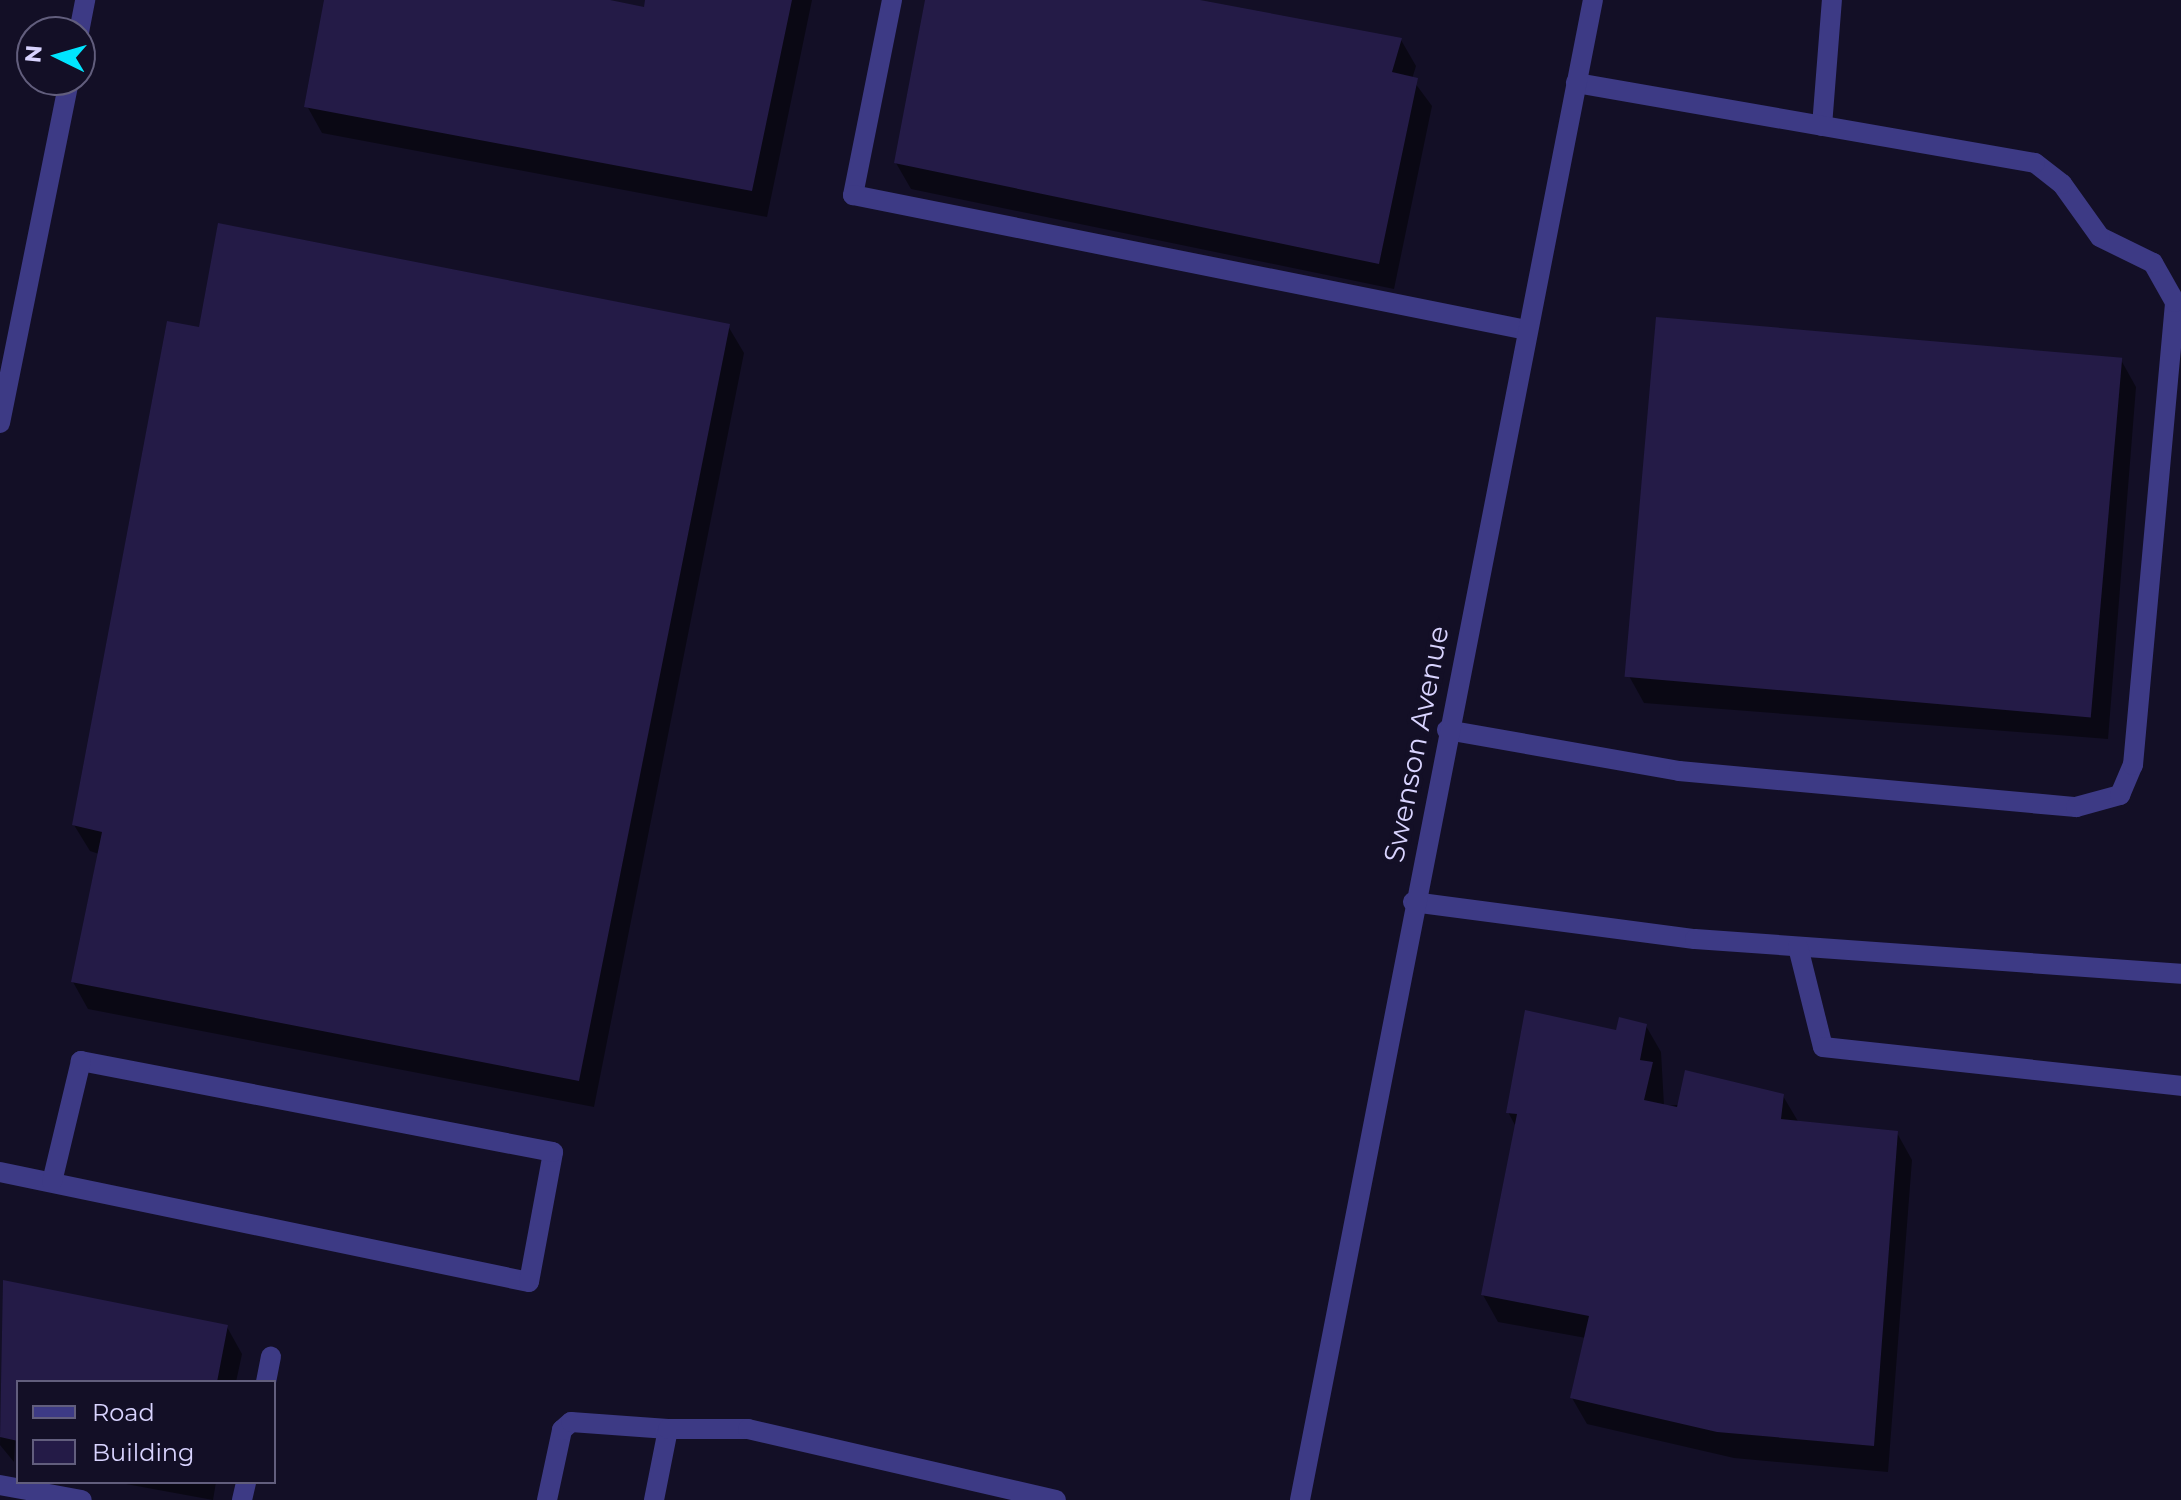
<!DOCTYPE html>
<html>
<head>
<meta charset="utf-8">
<style>
	body { margin:0 }
	#map { position:relative; width:2181px; height:1500px; overflow:hidden; background:#130f26; font-family:Montserrat,sans-serif }
	div>[style] { position:absolute }
	.shadow>* { inset:0; background:#0007 }
	.building>* { inset:0; background:#241b47; transform-origin:0 0 }
	.lane>* { height:20px; margin:-10px; padding:0 10px; transform-origin:10px; border-radius:10px; background:#3d3a85 }
	.street>* { height:20px; margin:-10px; padding:0 10px; transform-origin:10px; border-radius:10px; background:#3d3a85 }
	span { translate:-50% -50%; white-space:nowrap; text-align:center; line-height:1.15; -webkit-text-stroke:8px #130f26; paint-order:stroke }
	.street-label { font-size:28px; color:#d9d4ff }
	.legend { position:absolute; left:16px; top:1380px; width:260px; height:104px; box-sizing:border-box; background:#130f26; border:2px solid #625e7d; margin:0; padding:10px 14px; list-style:none; font-size:24px; color:#d9d4ff }
	.legend li { display:flex; align-items:center; gap:16px; height:40px }
	.legend b { width:40px; border:2px solid #625e7d }
	.north { position:absolute; left:16px; top:16px; width:80px; height:80px; box-sizing:border-box; background:#130f26; border:2px solid #625e7d; border-radius:50%; rotate:275deg; font-size:22px; font-weight:700; line-height:32px; text-align:center; color:#d9d4ff }
	.north::after { content:''; display:block; margin:auto; width:28px; height:36px; background:#00e5ff; clip-path:polygon(50% 0,100% 100%,50% 72%,0 100%) }
</style>
</head>
<body>
<div id="map">
	<div class="shadow">
		<div style="clip-path:polygon(326px 0,600px 0,645px 9px,647px 0,812px 0,767px 217px,322px 133px,307px 106px)"></div>
		<div style="clip-path:polygon(927px 0,1189px 0,1401px 40px,1416px 66px,1412px 79px,1432px 106px,1394px 289px,911px 189px,896px 163px)"></div>
		<div style="clip-path:polygon(728px 326px,744px 353px,594px 1107px,88px 1009px,73px 982px,99px 854px,90px 851px,74px 825px,200px 330px)"></div>
		<div style="clip-path:polygon(2121px 360px,2136px 387px,2108px 739px,1644px 703px,1629px 676px)"></div>
		<div style="clip-path:polygon(1646px 1026px,1661px 1052px,1664px 1106px,1783px 1096px,1799px 1123px,1897px 1133px,1912px 1160px,1888px 1472px,1734px 1458px,1587px 1424px,1572px 1398px,1586px 1338px,1498px 1322px,1483px 1295px,1516px 1127px,1508px 1112px,1618px 1032px)"></div>
		<div style="clip-path:polygon(5px 1282px,227px 1327px,242px 1354px,236px 1382px,18px 1382px,14px 1462px,0 1445px)"></div>
		<div style="clip-path:polygon(115px 1482px,216px 1482px,213px 1500px)"></div>
	</div>
	<div class="building">
		<div style="clip-path:polygon(324px 0,610px 0,644px 7px,645px 0,792px 0,752px 191px,304px 107px)"></div>
		<div style="clip-path:polygon(925px 0,1200px 0,1402px 38px,1392px 72px,1418px 78px,1379px 264px,894px 163px)"></div>
		<div style="clip-path:polygon(218px 223px,730px 324px,579px 1081px,71px 982px,102px 832px,72px 825px,167px 321px,199px 327px)"></div>
		<div style="left:1656px;top:317px;width:468px;height:361px;rotate:5deg"></div>
		<div style="clip-path:polygon(1525px 1010px,1616px 1030px,1619px 1017px,1647px 1024px,1640px 1060px,1653px 1062px,1644px 1100px,1677px 1107px,1685px 1070px,1784px 1094px,1781px 1119px,1898px 1131px,1874px 1446px,1717px 1432px,1570px 1398px,1589px 1316px,1481px 1295px,1517px 1114px,1506px 1113px)"></div>
		<div style="clip-path:polygon(3px 1280px,228px 1325px,217px 1382px,18px 1382px,18px 1441px,0 1437px)"></div>
	</div>
	<div class="lane">
		<div style="left:892px;top:0;width:199px;rotate:101.3deg"></div>
		<div style="left:853px;top:195px;width:687px;rotate:11.33deg"></div>
		<div style="left:1822px;top:126px;width:126px;rotate:-85.5deg"></div>
		<div style="left:1447px;top:730px;width:236px;rotate:10deg"></div>
		<div style="left:1679px;top:771px;width:399px;rotate:5.2deg"></div>
		<div style="left:2076px;top:807px;width:46px;rotate:-15.3deg"></div>
		<div style="left:2120px;top:795px;width:33px;rotate:-67deg"></div>
		<div style="left:2133px;top:765px;width:465px;rotate:-84.8deg"></div>
		<div style="left:2175px;top:302px;width:45px;rotate:-119.4deg"></div>
		<div style="left:2153px;top:263px;width:59px;rotate:-153.9deg"></div>
		<div style="left:2100px;top:237px;width:65px;rotate:-125.6deg"></div>
		<div style="left:2062px;top:184px;width:34px;rotate:-142deg"></div>
		<div style="left:2035px;top:163px;width:466px;rotate:-170.1deg"></div>
		<div style="left:1413px;top:902px;width:284px;rotate:7.5deg"></div>
		<div style="left:1695px;top:939px;width:487px;rotate:4.1deg"></div>
		<div style="left:1798px;top:947px;width:103px;rotate:76deg"></div>
		<div style="left:1823px;top:1047px;width:360px;rotate:6.2deg"></div>
		<div style="left:0;top:1172px;width:540px;rotate:11.75deg"></div>
		<div style="left:529px;top:1282px;width:132px;rotate:-79.5deg"></div>
		<div style="left:553px;top:1152px;width:481px;rotate:-169.1deg"></div>
		<div style="left:81px;top:1061px;width:124px;rotate:103.5deg"></div>
		<div style="left:266px;top:1382px;width:26px;rotate:-79deg"></div>
		<div style="left:0;top:1485px;width:83px;rotate:10.4deg"></div>
		<div style="left:242px;top:1500px;width:18px;rotate:-77deg"></div>
		<div style="left:547px;top:1500px;width:72px;rotate:-77.9deg"></div>
		<div style="left:562px;top:1430px;width:12px;rotate:-42deg"></div>
		<div style="left:571px;top:1422px;width:97px;rotate:4.1deg"></div>
		<div style="left:654px;top:1500px;width:72px;rotate:-78.8deg"></div>
		<div style="left:668px;top:1429px;width:80px"></div>
		<div style="left:748px;top:1429px;width:316px;rotate:13deg"></div>
	</div>
	<div class="street">
		<div style="left:79px;top:32px;width:33px;rotate:-79deg"></div>
		<div style="left:0;top:423px;width:350px;rotate:-78.6deg"></div>
		<div style="left:1300px;top:1500px;width:1528px;rotate:-78.95deg"></div>
	</div>
	<div class="street-label">
		<span style="left:1416px;top:744px;rotate:-79deg">Swenson Avenue</span>
	</div>
	<ul class="legend">
	<li><b style="height:10px;background:#3d3a85"></b>Road</li>
	<li><b style="height:22px;background:#241b47"></b>Building</li>
	</ul>
	<div class="north">N</div>
</div>
</body>
</html>
